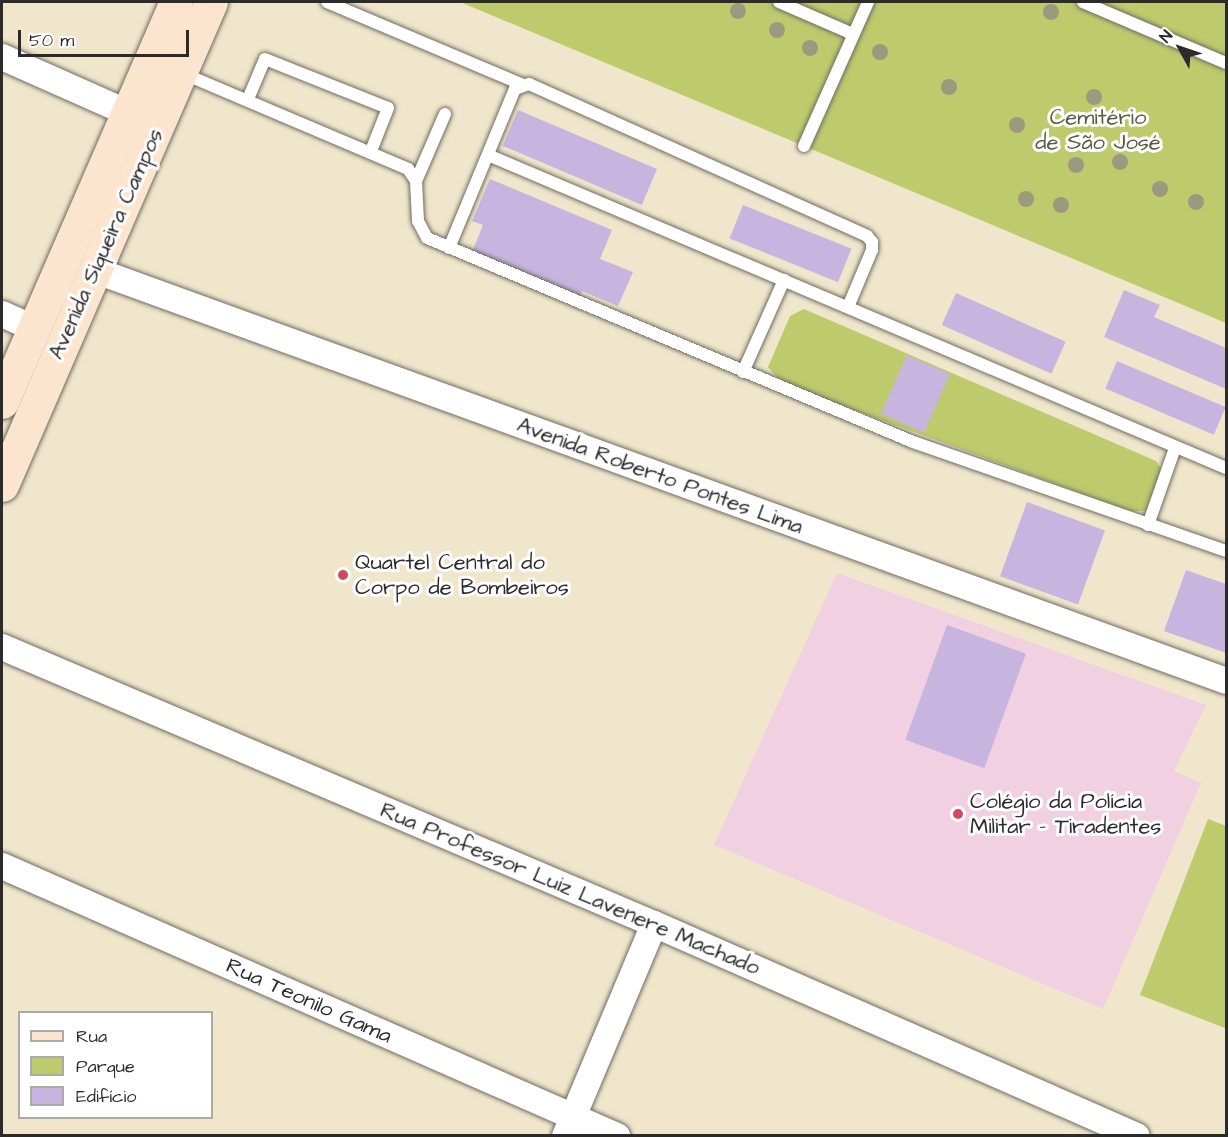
<!DOCTYPE html>
<html>
<head>
<meta charset="utf-8">
<style>
	body { margin:0 }
	#map { position:relative; width:1228px; height:1137px; overflow:hidden; background:#f0e6cb; font-family:"Architects Daughter",sans-serif }
	div>[style] { position:absolute }
	.built>* { inset:0; background:#f1d0e2 }
	.green>* { inset:0; background:#bdcb6d }
	.building>* { inset:0; background:#c7b5df; transform-origin:0 0 }
	.roads { filter:drop-shadow(0 0 2px #706c63) drop-shadow(0 0 2px #706c63) }
	.service>* { height:12px; margin:-6px; padding:0 6px; transform-origin:6px; border-radius:6px; background:#fff }
	.minor>* { height:26px; margin:-13px; padding:0 13px; transform-origin:13px; border-radius:13px; background:#fff }
	.secondary>* { height:33px; margin:-16.5px; padding:0 16.5px; transform-origin:16.5px; border-radius:16.5px; background:#fce5cf }
	.trees>* { width:16px; height:16px; margin:-8px; border-radius:50%; background:#9c9a7e }
	.dots>* { width:16px; height:16px; translate:-50% -50%; box-sizing:border-box; border:3px solid #fff; border-radius:50% }
	span { translate:-50% -50%; white-space:nowrap; text-align:center; line-height:1.15; -webkit-text-stroke:6px #fff; paint-order:stroke }
	.park-label { font-size:22px; color:#575b3f }
	.street-label { font-size:22px; color:#2b2b2b }
	.poi-label { font-size:22px; color:#2b2b2b }
	.left { translate:0 -50%; text-align:left }
	.frame { position:absolute; inset:0; border:3px solid #2b2b2b; pointer-events:none }
	.legend { position:absolute; left:18px; top:1011px; width:195px; height:108px; box-sizing:border-box; background:#fff; border:2px solid #aaa; margin:0; padding:8px 10px; list-style:none; font-size:18px; color:#2b2b2b }
	.legend li { display:flex; align-items:center; gap:12px; height:30px }
	.legend b { width:30px; border:2px solid #aaa }
	.north { position:absolute; left:1150px; top:18px; width:60px; height:60px; -webkit-text-stroke:4px #fff; paint-order:stroke; rotate:310deg; font-size:16px; font-weight:700; line-height:24px; text-align:center; color:#2b2b2b }
	.north::after { content:''; display:block; margin:auto; width:21px; height:27px; background:#2b2b2b; clip-path:polygon(50% 0,100% 100%,50% 72%,0 100%) }
	.scale { position:absolute; left:18px; top:30px; width:171px; height:27px; box-sizing:border-box; border:3px solid #2b2b2b; border-top:0; padding-left:8px; font-size:18px; line-height:21px; white-space:nowrap; color:#2b2b2b; -webkit-text-stroke:4px #fff; paint-order:stroke }
</style>
</head>
<body>
<div id="map">
	<div class="built">
		<div style="clip-path:polygon(837px 573px,1206px 705px,1174px 771px,1201px 783px,1103px 1009px,714px 845px)"></div>
	</div>
	<div class="green">
		<div style="clip-path:polygon(460px 2px,1226px 2px,1226px 323px,804px 146px)"></div>
		<div style="clip-path:polygon(804px 309px,1156px 461px,1166px 475px,1157px 503px,1145px 511px,1130px 511px,781px 383px,768px 367px,790px 316px)"></div>
		<div style="clip-path:polygon(1208px 819px,1226px 826px,1225px 1028px,1140px 995px)"></div>
	</div>
	<div class="building">
		<div style="left:518px;top:110px;width:151px;height:39px;rotate:23deg"></div>
		<div style="clip-path:polygon(490px 179px,612px 230px,600px 259px,633px 272px,618px 306px,582px 291px,580px 297px,472px 252px,483px 225px,472px 221px)"></div>
		<div style="left:743px;top:205px;width:117px;height:36px;rotate:22deg"></div>
		<div style="clip-path:polygon(1124px 290px,1160px 305px,1154px 317px,1226px 348px,1226px 389px,1104px 337px)"></div>
		<div style="left:956px;top:293px;width:120px;height:35px;rotate:24deg"></div>
		<div style="left:907px;top:355px;width:47px;height:64px;rotate:24deg"></div>
		<div style="left:1117px;top:361px;width:118px;height:30px;rotate:23deg"></div>
		<div style="left:1027px;top:502px;width:83px;height:79px;rotate:20deg"></div>
		<div style="clip-path:polygon(1186px 570px,1226px 584px,1226px 653px,1164px 631px)"></div>
		<div style="left:947px;top:625px;width:84px;height:122px;rotate:20deg"></div>
	</div>
	<div class="roads">
		<div class="service">
			<div style="left:327px;top:2px;width:211px;rotate:22.9deg"></div>
			<div style="left:779px;top:2px;width:81px;rotate:23.4deg"></div>
			<div style="left:1083px;top:2px;width:155px;rotate:23.1deg"></div>
			<div style="left:182px;top:73px;width:246px;rotate:23deg"></div>
			<div style="left:408px;top:169px;width:14px;rotate:56deg"></div>
			<div style="left:416px;top:181px;width:40px;rotate:87.1deg"></div>
			<div style="left:418px;top:221px;width:19px;rotate:62deg"></div>
			<div style="left:427px;top:238px;width:527px;rotate:22.77deg"></div>
			<div style="left:913px;top:442px;width:331px;rotate:19.2deg"></div>
			<div style="left:248px;top:99px;width:43px;rotate:-67deg"></div>
			<div style="left:265px;top:59px;width:132px;rotate:21.7deg"></div>
			<div style="left:388px;top:108px;width:46px;rotate:111.6deg"></div>
			<div style="left:804px;top:146px;width:158px;rotate:-66deg"></div>
			<div style="left:488px;top:155px;width:802px;rotate:22.98deg"></div>
			<div style="left:416px;top:181px;width:73px;rotate:-66.6deg"></div>
			<div style="left:449px;top:248px;width:172px;rotate:-67.5deg"></div>
			<div style="left:515px;top:89px;width:15px;rotate:-20deg"></div>
			<div style="left:529px;top:84px;width:371px;rotate:24.2deg"></div>
			<div style="left:867px;top:236px;width:8px;rotate:50deg"></div>
			<div style="left:872px;top:242px;width:8px;rotate:90deg"></div>
			<div style="left:872px;top:250px;width:62px;rotate:112.8deg"></div>
			<div style="left:743px;top:372px;width:101px;rotate:-66deg"></div>
			<div style="left:1148px;top:525px;width:82px;rotate:-70.7deg"></div>
		</div>
		<div class="minor">
			<div style="left:2px;top:57px;width:155px;rotate:23.9deg"></div>
			<div style="left:94px;top:270px;width:1204px;rotate:19.95deg"></div>
			<div style="left:2px;top:314px;width:34px;rotate:24deg"></div>
			<div style="left:2px;top:647px;width:708px;rotate:23.02deg"></div>
			<div style="left:654px;top:924px;width:527px;rotate:23.7deg"></div>
			<div style="left:2px;top:866px;width:672px;rotate:23.7deg"></div>
			<div style="left:565px;top:1136px;width:230px;rotate:-67.2deg"></div>
		</div>
		<div class="secondary">
			<div style="left:2px;top:402px;width:436px;rotate:-66.5deg"></div>
			<div style="left:2px;top:485px;width:526px;rotate:-66.6deg"></div>
		</div>
	</div>
	<div class="trees">
		<div style="left:738px;top:11px"></div>
		<div style="left:1051px;top:12px"></div>
		<div style="left:777px;top:30px"></div>
		<div style="left:810px;top:48px"></div>
		<div style="left:880px;top:52px"></div>
		<div style="left:949px;top:87px"></div>
		<div style="left:1094px;top:97px"></div>
		<div style="left:1017px;top:125px"></div>
		<div style="left:1120px;top:162px"></div>
		<div style="left:1076px;top:165px"></div>
		<div style="left:1160px;top:189px"></div>
		<div style="left:1026px;top:199px"></div>
		<div style="left:1196px;top:202px"></div>
		<div style="left:1061px;top:205px"></div>
	</div>
	<div class="dots">
		<div style="left:343px;top:575px;background:#d1495b"></div>
		<div style="left:958px;top:814px;background:#d1495b"></div>
	</div>
	<div class="park-label">
		<span style="left:1098px;top:130px">Cemitério<br>de São José</span>
	</div>
	<div class="street-label">
		<span style="left:106px;top:244px;rotate:-66deg">Avenida Siqueira Campos</span>
		<span style="left:660px;top:476px;rotate:20deg">Avenida Roberto Pontes Lima</span>
		<span style="left:570px;top:889px;rotate:23deg">Rua Professor Luiz Lavenere Machado</span>
		<span style="left:309px;top:1001px;rotate:24deg">Rua Teonilo Gama</span>
	</div>
	<div class="poi-label">
		<span class="left" style="left:355px;top:575px">Quartel Central do<br>Corpo de Bombeiros</span>
		<span class="left" style="left:970px;top:814px">Colégio da Polícia<br>Militar - Tiradentes</span>
	</div>
	<div class="frame"></div>
	<ul class="legend">
	<li><b style="height:8px;background:#fce5cf"></b>Rua</li>
	<li><b style="height:16px;background:#bdcb6d"></b>Parque</li>
	<li><b style="height:16px;background:#c7b5df"></b>Edifício</li>
	</ul>
	<div class="north">N</div>
	<div class="scale">50 m</div>
</div>
</body>
</html>
